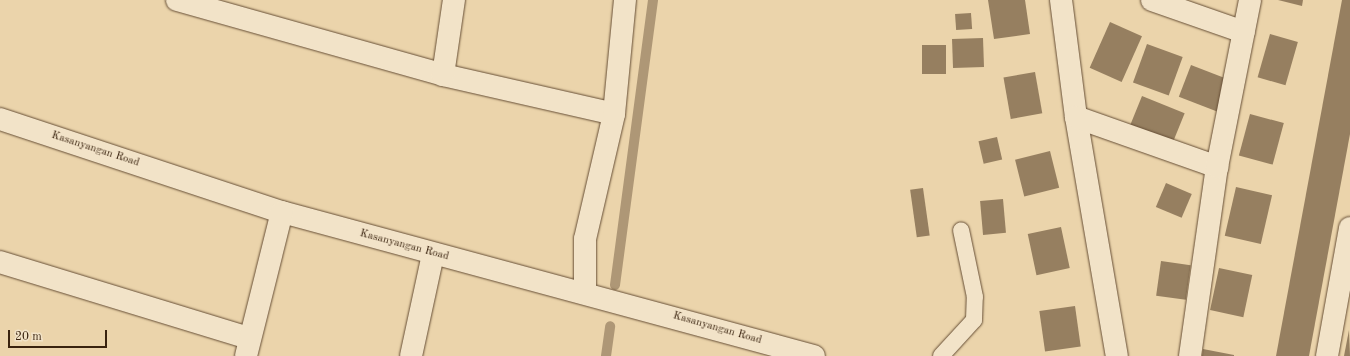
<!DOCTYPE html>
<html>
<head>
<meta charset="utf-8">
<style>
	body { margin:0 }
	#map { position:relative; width:1350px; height:356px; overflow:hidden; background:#ebd4ab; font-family:"Old Standard TT",serif }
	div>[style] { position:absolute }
	.stream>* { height:10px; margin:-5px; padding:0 5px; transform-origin:5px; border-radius:5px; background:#ae9776 }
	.building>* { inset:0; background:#967f60; transform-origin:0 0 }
	.roads { filter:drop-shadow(0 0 1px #664e35) drop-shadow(0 0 1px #664e35) }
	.service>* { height:16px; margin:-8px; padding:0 8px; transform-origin:8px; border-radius:8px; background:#f2e3c8 }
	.minor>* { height:22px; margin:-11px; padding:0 11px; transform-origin:11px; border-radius:11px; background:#f2e3c8 }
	span { translate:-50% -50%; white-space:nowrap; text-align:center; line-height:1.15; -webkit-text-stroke:3px #f2e3c8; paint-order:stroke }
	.street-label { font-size:11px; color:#39220e }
	.scale { position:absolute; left:8px; top:330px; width:99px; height:18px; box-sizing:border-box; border:2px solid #39220e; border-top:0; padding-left:5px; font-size:12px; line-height:14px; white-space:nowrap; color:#39220e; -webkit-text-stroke:3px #f2e3c8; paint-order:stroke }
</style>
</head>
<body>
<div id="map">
	<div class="stream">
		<div style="left:615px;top:285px;width:288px;rotate:-82.4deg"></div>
		<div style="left:606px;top:356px;width:30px;rotate:-82deg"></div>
	</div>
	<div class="building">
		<div style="clip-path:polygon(988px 0,1025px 0,1030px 34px,994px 39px)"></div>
		<div style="clip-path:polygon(1278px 0,1303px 0,1302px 6px)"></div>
		<div style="clip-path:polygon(1342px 0,1350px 0,1350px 134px,1309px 356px,1276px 356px)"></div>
		<div style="left:971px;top:13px;width:16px;height:16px;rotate:86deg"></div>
		<div style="left:1110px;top:22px;width:35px;height:50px;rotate:24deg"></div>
		<div style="left:1270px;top:34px;width:29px;height:45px;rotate:16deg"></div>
		<div style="left:983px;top:38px;width:29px;height:31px;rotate:88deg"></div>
		<div style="left:1147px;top:44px;width:38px;height:41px;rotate:20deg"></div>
		<div style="left:922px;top:45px;width:24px;height:29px"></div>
		<div style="left:1191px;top:65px;width:43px;height:34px;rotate:21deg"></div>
		<div style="left:1035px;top:72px;width:42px;height:32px;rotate:80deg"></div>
		<div style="left:1142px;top:96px;width:46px;height:33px;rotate:22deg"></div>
		<div style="left:1250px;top:114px;width:35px;height:43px;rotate:15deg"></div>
		<div style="left:997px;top:137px;width:23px;height:19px;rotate:77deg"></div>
		<div style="left:1050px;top:151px;width:38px;height:36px;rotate:76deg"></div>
		<div style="left:1166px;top:183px;width:28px;height:26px;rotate:23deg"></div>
		<div style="left:1236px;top:187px;width:37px;height:50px;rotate:13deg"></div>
		<div style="left:923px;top:188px;width:48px;height:13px;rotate:82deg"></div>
		<div style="left:1003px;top:199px;width:34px;height:23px;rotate:85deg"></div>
		<div style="left:1061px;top:227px;width:42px;height:34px;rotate:78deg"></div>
		<div style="left:1161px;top:261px;width:30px;height:35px;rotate:8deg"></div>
		<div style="left:1219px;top:268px;width:34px;height:43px;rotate:12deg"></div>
		<div style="left:1075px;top:306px;width:41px;height:36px;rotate:82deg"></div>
		<div style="clip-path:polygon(1349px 330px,1350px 356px,1344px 356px)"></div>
		<div style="clip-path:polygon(1203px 349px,1234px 355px,1234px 356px,1202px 356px)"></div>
	</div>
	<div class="roads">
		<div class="service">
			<div style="left:941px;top:356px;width:49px;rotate:-47.5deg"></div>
			<div style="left:974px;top:320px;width:23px;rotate:-88deg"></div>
			<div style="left:975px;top:297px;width:68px;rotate:-101.8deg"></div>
		</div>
		<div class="minor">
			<div style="left:177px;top:0;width:276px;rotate:15.7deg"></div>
			<div style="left:443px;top:75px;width:175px;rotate:12.8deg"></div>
			<div style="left:1061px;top:0;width:118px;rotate:82.7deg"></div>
			<div style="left:1076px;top:117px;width:242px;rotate:80.3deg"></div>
			<div style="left:1152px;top:0;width:97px;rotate:19.2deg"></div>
			<div style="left:443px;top:75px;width:76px;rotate:-81.7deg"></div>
			<div style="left:1076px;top:117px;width:150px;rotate:19.5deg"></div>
			<div style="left:0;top:119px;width:297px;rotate:18.3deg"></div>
			<div style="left:282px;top:212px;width:551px;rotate:15.15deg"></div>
			<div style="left:0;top:262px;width:260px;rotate:17deg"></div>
			<div style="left:585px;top:292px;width:53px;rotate:-90deg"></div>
			<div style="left:585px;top:239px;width:128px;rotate:-76.9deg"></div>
			<div style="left:614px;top:114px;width:115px;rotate:-84.5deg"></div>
			<div style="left:246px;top:356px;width:148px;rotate:-76deg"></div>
			<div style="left:411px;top:356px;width:104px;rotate:-77.8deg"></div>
			<div style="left:1190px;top:356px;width:191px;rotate:-81.9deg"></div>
			<div style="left:1217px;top:167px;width:170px;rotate:-78.8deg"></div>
			<div style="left:1327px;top:356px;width:130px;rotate:-79.8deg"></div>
		</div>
	</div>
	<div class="street-label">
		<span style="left:95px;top:150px;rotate:18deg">Kasanyangan Road</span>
		<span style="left:404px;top:246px;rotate:15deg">Kasanyangan Road</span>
		<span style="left:717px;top:329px;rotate:16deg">Kasanyangan Road</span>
	</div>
	<div class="scale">20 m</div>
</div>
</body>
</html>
